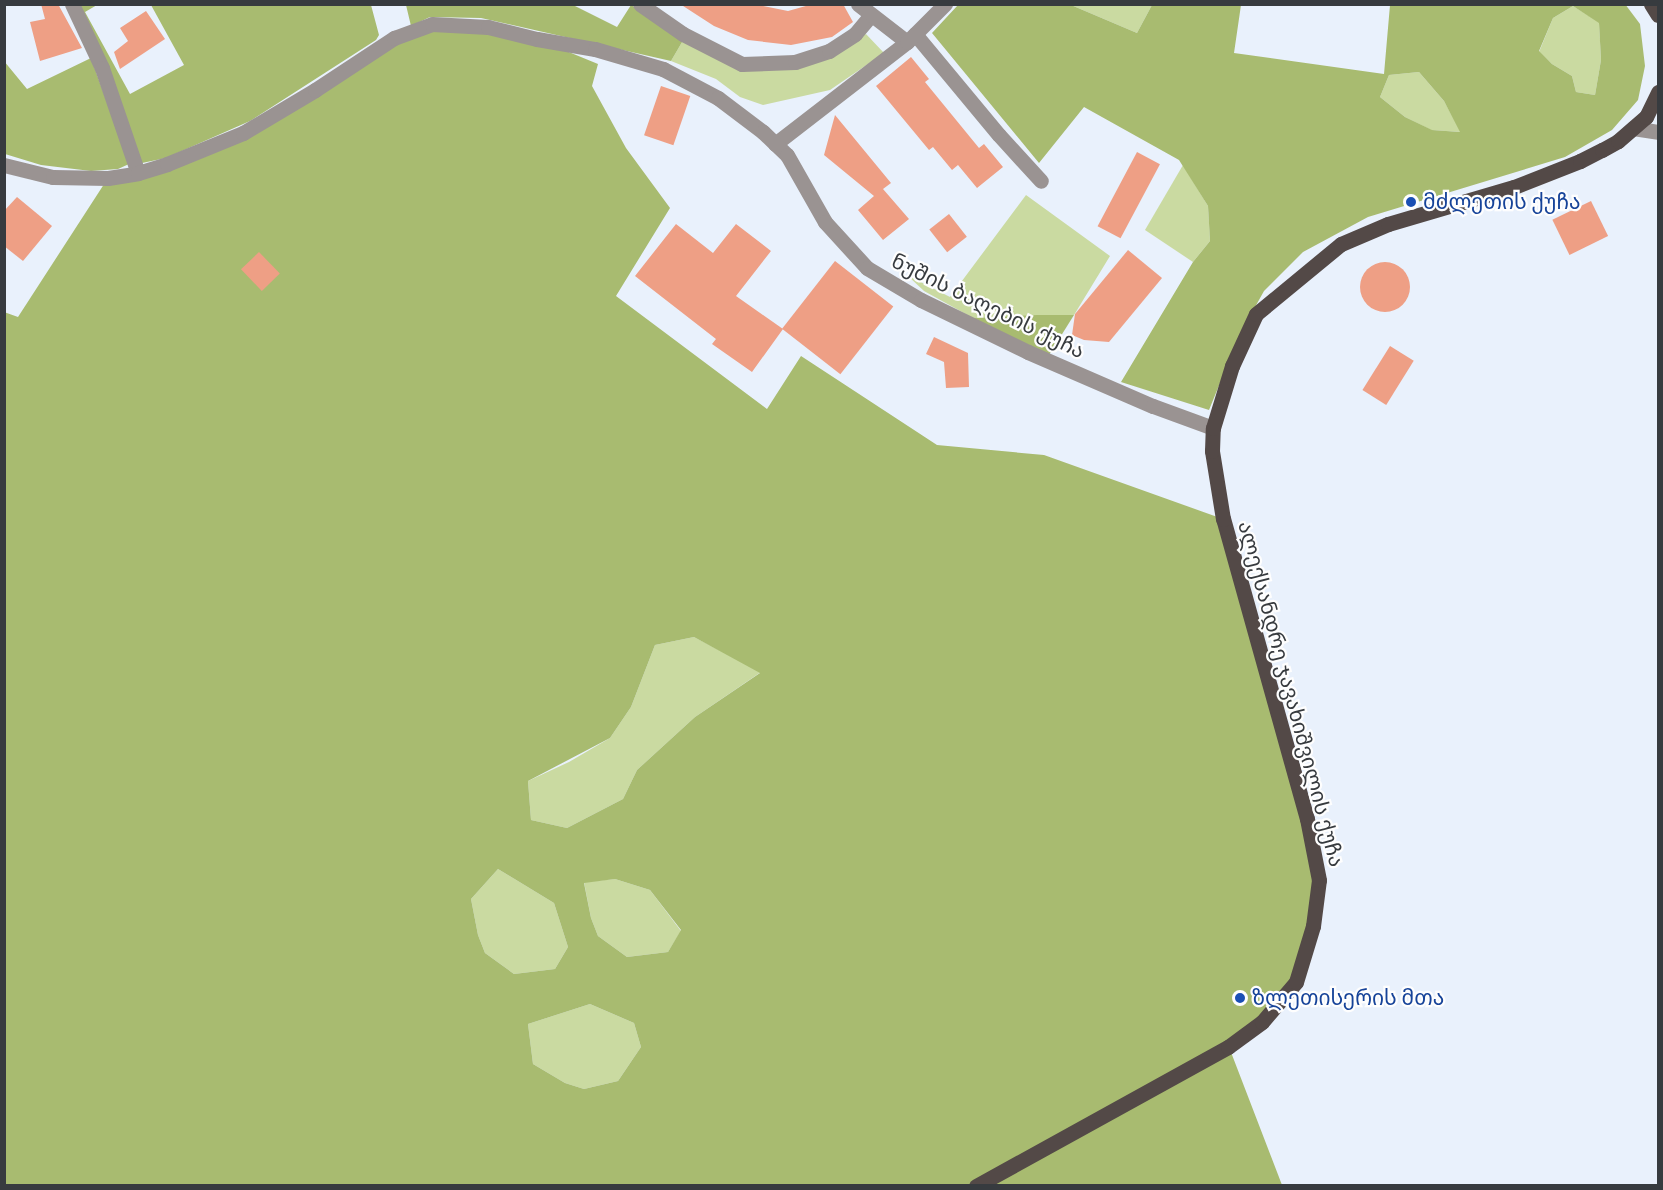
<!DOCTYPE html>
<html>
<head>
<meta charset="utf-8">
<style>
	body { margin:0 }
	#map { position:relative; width:1663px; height:1190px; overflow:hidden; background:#e9f1fc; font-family:"Zilla Slab","Noto Sans Georgian",serif }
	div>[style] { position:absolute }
	.green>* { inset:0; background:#cadaa1 }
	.forest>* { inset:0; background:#a8bb70 }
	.building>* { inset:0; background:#ee9f85; transform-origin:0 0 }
	.round { border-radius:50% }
	.minor>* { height:15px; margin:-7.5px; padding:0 7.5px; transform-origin:7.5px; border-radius:7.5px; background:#9a9392 }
	.major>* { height:15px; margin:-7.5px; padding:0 7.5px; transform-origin:7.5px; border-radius:7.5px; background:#534947 }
	.dots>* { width:16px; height:16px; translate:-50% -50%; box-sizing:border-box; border:3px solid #fefefe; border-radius:50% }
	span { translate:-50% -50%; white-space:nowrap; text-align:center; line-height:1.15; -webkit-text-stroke:4.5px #fefefe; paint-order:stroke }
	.transit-label { font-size:21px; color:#164399 }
	.left { translate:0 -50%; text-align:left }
	.street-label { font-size:21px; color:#373b3f }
	.frame { position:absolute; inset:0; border:6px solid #373b3f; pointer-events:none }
</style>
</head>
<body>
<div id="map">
	<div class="green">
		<div style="clip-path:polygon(1071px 5px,1152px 5px,1137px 33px)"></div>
		<div style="clip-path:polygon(1573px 6px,1599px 22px,1601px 60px,1595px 95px,1576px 92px,1572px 76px,1552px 64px,1539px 52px,1553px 18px)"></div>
		<div style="clip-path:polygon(866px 34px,884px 53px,830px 90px,763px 105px,740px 97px,716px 79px,671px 61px,685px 37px,745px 69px,800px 68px,832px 55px)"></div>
		<div style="clip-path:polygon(1419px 72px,1444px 101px,1461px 132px,1431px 130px,1405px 117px,1380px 97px,1389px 75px)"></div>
		<div style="clip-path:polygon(1183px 165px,1208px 206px,1210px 241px,1193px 262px,1145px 230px)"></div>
		<div style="clip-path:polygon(1026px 195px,1110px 256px,1074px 315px,973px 318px,924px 291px,907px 275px,950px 297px)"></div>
		<div style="clip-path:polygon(694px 637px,761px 672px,695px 717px,637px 770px,623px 799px,567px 828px,531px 820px,528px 781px,569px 762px,610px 738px,631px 707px,655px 645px)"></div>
		<div style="clip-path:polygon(498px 869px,554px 903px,568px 947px,555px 969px,514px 974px,485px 953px,478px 935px,471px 899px)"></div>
		<div style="clip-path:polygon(615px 879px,650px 890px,681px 931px,668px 952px,627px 957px,598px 936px,591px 918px,584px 882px)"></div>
		<div style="clip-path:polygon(590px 1004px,634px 1023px,641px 1047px,618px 1081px,584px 1089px,565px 1083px,533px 1064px,528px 1024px)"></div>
	</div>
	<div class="forest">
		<div style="clip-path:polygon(evenodd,1625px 4px,1640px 24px,1645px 66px,1638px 100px,1612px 130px,1565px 157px,1368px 217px,1303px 252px,1264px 291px,1240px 334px,1209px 410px,1121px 382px,1193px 262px,1210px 241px,1208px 206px,1179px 160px,1084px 107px,1039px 163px,932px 33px,958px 5px,1071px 5px,1137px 33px,1152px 5px,1241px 5px,1234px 53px,1384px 74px,1390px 5px,1625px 4px,1573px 6px,1599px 23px,1601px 60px,1595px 95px,1576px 92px,1572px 76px,1552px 64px,1539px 51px,1553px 18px,1573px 6px,1625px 4px,1419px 72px,1444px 101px,1460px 132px,1432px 130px,1405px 117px,1380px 97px,1389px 75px,1419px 72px)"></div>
		<div style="clip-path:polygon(77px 5px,97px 5px,85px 12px,130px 94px,184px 65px,151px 5px,371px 5px,379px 35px,376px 40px,250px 121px,166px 158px,142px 163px)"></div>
		<div style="clip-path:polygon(406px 5px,573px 5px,617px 27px,631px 5px,685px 37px,671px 61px,481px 18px,430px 17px,411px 26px)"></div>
		<div style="clip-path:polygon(evenodd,432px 24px,537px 39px,598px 64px,592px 86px,626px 148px,670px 208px,616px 296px,767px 409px,801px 356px,937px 445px,1044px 455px,1223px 519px,1319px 880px,1296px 982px,1229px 1047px,1282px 1185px,5px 1185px,4px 312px,18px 317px,108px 178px,243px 133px,432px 24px,694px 637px,760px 673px,695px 717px,637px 770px,623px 799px,567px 828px,531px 820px,528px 781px,610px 738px,631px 707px,655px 645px,694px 637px,432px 24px,498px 869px,554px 903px,568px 947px,555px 969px,514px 974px,485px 953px,478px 935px,471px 899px,498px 869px,432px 24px,615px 879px,650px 890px,681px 930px,668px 952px,627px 957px,598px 936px,591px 918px,584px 883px,615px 879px,432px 24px,590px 1004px,634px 1023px,641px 1047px,618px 1081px,584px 1089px,565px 1083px,533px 1064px,528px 1024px,590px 1004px)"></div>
		<div style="clip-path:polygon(91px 58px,129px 164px,118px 169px,91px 171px,41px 165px,5px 154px,4px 61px,27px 89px)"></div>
		<div style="clip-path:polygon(1037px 315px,1074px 315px,1049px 355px,973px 318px)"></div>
	</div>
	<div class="building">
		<div style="clip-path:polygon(41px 4px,58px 4px,82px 48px,40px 61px,30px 22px,45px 19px)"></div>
		<div style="clip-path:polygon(680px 4px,753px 4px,788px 11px,813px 4px,843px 4px,853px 22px,832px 37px,791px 45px,748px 40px,714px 26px)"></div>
		<div style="clip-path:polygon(146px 11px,165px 39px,120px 69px,114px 52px,128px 41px,120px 28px)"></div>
		<div style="clip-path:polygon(911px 57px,929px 79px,925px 82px,979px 148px,984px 144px,1003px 167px,977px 188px,958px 165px,952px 170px,933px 147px,929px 150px,876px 86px)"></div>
		<div style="left:661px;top:86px;width:31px;height:52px;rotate:19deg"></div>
		<div style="clip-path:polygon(835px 115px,891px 183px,883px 189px,909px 219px,883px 240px,858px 210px,874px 196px,824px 155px)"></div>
		<div style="left:1137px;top:152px;width:26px;height:84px;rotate:28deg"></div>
		<div style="clip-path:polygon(17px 197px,52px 226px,23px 261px,4px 246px,4px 211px)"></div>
		<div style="left:1591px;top:201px;width:39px;height:43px;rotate:64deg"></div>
		<div style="left:949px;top:214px;width:29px;height:25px;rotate:52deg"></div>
		<div style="clip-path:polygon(676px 224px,713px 253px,736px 224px,771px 251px,736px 296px,783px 329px,752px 372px,712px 344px,716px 339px,635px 276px)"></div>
		<div style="clip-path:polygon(1128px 250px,1162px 278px,1109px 342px,1084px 340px,1072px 335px,1075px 314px)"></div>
		<div style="left:259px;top:252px;width:30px;height:25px;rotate:46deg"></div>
		<div style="left:835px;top:261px;width:74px;height:86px;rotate:38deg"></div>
		<div class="round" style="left:1360px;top:262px;width:50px;height:50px"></div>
		<div style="clip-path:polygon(934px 337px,968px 353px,969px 387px,946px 388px,944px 362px,926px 354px)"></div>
		<div style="left:1390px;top:346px;width:28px;height:52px;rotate:32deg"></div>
	</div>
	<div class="minor">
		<div style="left:72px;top:4px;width:71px;rotate:64.9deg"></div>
		<div style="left:102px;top:68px;width:111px;rotate:71.1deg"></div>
		<div style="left:640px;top:4px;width:52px;rotate:34.9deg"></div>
		<div style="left:683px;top:34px;width:66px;rotate:27deg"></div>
		<div style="left:742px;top:64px;width:53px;rotate:-2.2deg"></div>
		<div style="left:795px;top:62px;width:36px;rotate:-18deg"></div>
		<div style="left:829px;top:51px;width:31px;rotate:-33deg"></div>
		<div style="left:855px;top:34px;width:25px;rotate:-50deg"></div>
		<div style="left:858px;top:4px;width:62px;rotate:37.8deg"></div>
		<div style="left:915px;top:34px;width:131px;rotate:50.3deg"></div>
		<div style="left:999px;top:135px;width:62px;rotate:47.6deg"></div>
		<div style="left:1633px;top:128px;width:25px;rotate:9deg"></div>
		<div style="left:775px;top:144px;width:167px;rotate:-37.7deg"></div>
		<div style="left:907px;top:42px;width:54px;rotate:-45deg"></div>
		<div style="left:4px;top:165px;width:50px;rotate:13.8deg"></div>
		<div style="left:53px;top:177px;width:55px;rotate:1deg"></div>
		<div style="left:108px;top:178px;width:30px;rotate:-9deg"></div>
		<div style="left:138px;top:173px;width:30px;rotate:-17deg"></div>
		<div style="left:167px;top:164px;width:82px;rotate:-22.2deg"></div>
		<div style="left:243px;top:133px;width:84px;rotate:-30.8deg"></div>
		<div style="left:315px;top:90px;width:95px;rotate:-33.4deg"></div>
		<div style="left:394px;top:38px;width:40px;rotate:-20.2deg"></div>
		<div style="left:432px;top:24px;width:56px;rotate:3.1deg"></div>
		<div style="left:488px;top:27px;width:50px;rotate:13.8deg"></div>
		<div style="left:537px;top:39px;width:59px;rotate:9.8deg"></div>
		<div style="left:595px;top:49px;width:71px;rotate:16.4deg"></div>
		<div style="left:663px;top:69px;width:62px;rotate:27.8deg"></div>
		<div style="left:718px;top:98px;width:56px;rotate:37.1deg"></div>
		<div style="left:763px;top:132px;width:33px;rotate:44deg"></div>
		<div style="left:787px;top:155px;width:77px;rotate:60.4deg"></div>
		<div style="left:825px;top:222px;width:62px;rotate:47.6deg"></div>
		<div style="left:867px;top:268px;width:63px;rotate:30.7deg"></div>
		<div style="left:921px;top:300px;width:119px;rotate:25.9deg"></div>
		<div style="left:1028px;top:352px;width:136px;rotate:23.4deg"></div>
		<div style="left:1153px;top:406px;width:64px;rotate:20.1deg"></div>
	</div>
	<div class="major">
		<div style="left:1651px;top:4px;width:13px;rotate:58deg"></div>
		<div style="left:976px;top:1186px;width:288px;rotate:-28.9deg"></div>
		<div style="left:1228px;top:1047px;width:42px;rotate:-36.3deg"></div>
		<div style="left:1262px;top:1022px;width:52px;rotate:-49.6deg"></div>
		<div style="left:1296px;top:982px;width:59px;rotate:-73.1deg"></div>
		<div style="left:1313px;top:926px;width:46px;rotate:-82.6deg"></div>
		<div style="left:1319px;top:880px;width:62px;rotate:-101.1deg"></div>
		<div style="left:1307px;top:819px;width:312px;rotate:-105.6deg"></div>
		<div style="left:1223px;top:519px;width:69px;rotate:-99.2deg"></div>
		<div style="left:1212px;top:451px;width:23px;rotate:-88deg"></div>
		<div style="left:1213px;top:428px;width:65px;rotate:-73deg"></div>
		<div style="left:1232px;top:366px;width:57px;rotate:-65.2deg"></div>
		<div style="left:1256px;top:314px;width:110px;rotate:-39.5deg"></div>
		<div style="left:1341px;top:244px;width:51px;rotate:-23.1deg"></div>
		<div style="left:1388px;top:224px;width:131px;rotate:-16.4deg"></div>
		<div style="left:1514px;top:187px;width:71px;rotate:-21.5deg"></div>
		<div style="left:1580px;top:161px;width:25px;rotate:-27deg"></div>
		<div style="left:1602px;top:150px;width:18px;rotate:-29deg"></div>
		<div style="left:1618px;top:141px;width:37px;rotate:-41deg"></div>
		<div style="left:1646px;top:117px;width:28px;rotate:-64deg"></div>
	</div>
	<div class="dots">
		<div style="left:1411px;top:202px;background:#1a4fb4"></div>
		<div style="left:1240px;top:998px;background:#1a4fb4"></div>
	</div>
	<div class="transit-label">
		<span class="left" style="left:1423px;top:202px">მძლეთის ქუჩა</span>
		<span class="left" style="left:1252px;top:998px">ზლეთისერის მთა</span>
	</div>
	<div class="street-label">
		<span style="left:988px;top:306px;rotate:26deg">ნუშის ბაღების ქუჩა</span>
		<span style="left:1291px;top:694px;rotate:75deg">ალექსანდრე ჯავახიშვილის ქუჩა</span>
	</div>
	<div class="frame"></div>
</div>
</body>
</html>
